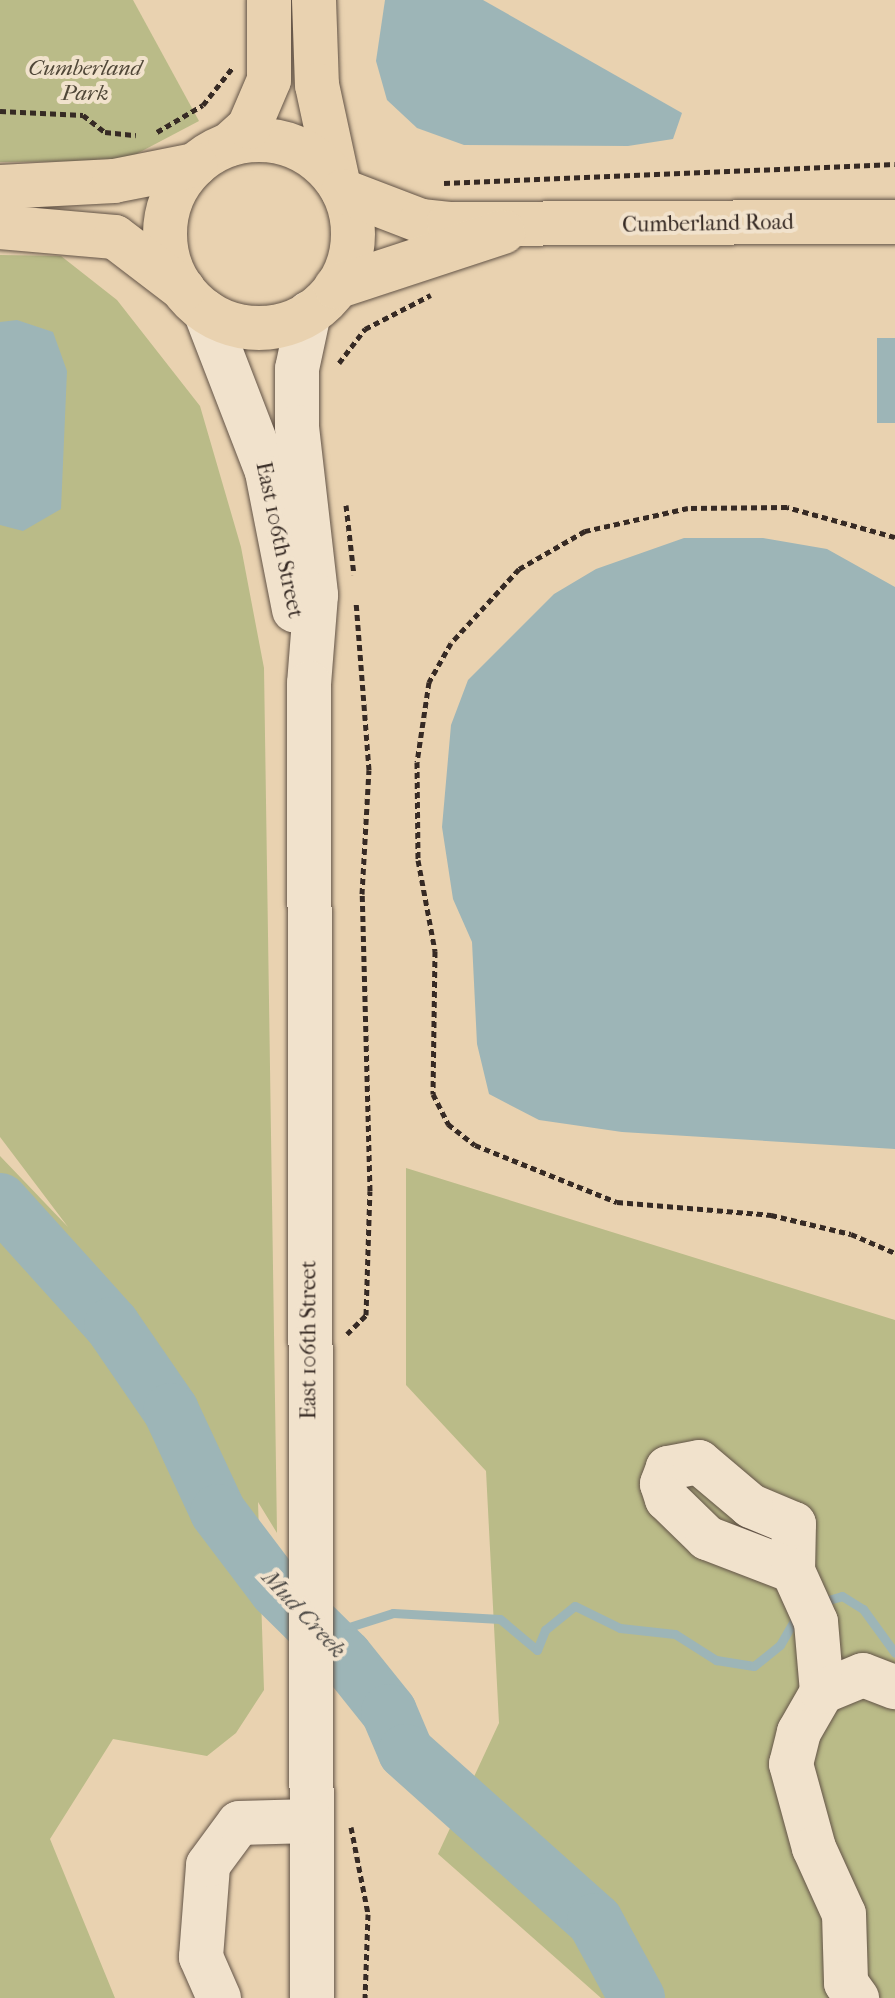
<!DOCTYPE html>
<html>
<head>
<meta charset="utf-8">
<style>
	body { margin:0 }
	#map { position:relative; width:895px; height:1998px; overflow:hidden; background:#e9d2b0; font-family:"IM FELL French Canon",serif }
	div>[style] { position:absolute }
	.green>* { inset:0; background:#babb88 }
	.water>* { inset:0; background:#9db5b7; transform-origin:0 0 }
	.stream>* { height:9px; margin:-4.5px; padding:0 4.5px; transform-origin:4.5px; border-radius:4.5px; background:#9db5b7 }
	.river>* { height:56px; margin:-28px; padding:0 28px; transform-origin:28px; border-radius:28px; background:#9db5b7 }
	.path>* { height:5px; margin-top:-2.5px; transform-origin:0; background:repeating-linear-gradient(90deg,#362a24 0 6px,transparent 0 10px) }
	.roads { filter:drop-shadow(0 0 2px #635447) drop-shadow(0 0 2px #635447) }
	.minor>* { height:44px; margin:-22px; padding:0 22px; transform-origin:22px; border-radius:22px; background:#f1e2cc }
	.major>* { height:44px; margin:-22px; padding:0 22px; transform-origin:22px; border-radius:22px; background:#e9d2b0 }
	.major>.ring { margin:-22px; padding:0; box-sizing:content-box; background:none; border:44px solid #e9d2b0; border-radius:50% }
	span { translate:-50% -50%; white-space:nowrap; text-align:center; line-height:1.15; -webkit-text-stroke:8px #f1e2cc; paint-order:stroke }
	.park-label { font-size:22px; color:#504738; font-style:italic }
	.street-label { font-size:22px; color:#362a24 }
	.water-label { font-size:24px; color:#504d49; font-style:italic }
</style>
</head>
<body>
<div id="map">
	<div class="green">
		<div style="clip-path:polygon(0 0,133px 0,199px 121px,123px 161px,0 162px)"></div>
		<div style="clip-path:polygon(0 255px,61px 256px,117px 300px,200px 406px,241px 547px,264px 668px,277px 1533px,258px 1502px,264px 1690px,236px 1733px,207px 1756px,113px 1739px,50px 1839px,115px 1998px,0 1998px,0 1156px,68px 1227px,0 1137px)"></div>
		<div style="clip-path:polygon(406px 1168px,895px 1320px,895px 1998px,601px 1998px,438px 1854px,499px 1723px,486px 1471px,406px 1385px)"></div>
	</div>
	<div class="water">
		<div style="clip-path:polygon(385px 0,483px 0,682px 113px,673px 139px,628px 146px,464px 145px,417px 128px,387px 100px,376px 61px)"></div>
		<div style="clip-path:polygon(17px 320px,53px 332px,67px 371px,61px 509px,23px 531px,0 525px,0 322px)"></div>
		<div style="left:877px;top:338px;width:18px;height:85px"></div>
		<div style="clip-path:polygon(684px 538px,763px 538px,827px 549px,895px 587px,895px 1149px,622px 1132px,539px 1120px,489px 1094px,477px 1044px,472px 942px,453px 899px,442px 827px,451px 725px,468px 680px,554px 594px,596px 569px)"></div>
	</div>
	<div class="stream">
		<div style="left:818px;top:1603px;width:25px;rotate:-16deg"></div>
		<div style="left:842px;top:1596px;width:25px;rotate:32deg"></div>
		<div style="left:863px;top:1609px;width:54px;rotate:54deg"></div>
		<div style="left:330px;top:1642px;width:21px;rotate:-41deg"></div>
		<div style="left:346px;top:1628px;width:49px;rotate:-17.7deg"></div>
		<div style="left:393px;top:1613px;width:107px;rotate:3.2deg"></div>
		<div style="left:500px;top:1619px;width:48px;rotate:40deg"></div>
		<div style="left:537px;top:1650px;width:22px;rotate:-68deg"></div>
		<div style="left:545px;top:1630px;width:38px;rotate:-39deg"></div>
		<div style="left:575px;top:1606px;width:50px;rotate:26.1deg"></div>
		<div style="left:620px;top:1628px;width:55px;rotate:6.2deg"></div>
		<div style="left:675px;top:1634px;width:49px;rotate:32.4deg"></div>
		<div style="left:716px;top:1660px;width:38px;rotate:9deg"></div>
		<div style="left:754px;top:1666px;width:33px;rotate:-39deg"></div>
		<div style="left:780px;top:1645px;width:34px;rotate:-60deg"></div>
	</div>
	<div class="river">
		<div style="left:0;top:1201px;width:167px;rotate:47.9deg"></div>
		<div style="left:112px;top:1325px;width:104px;rotate:55.5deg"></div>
		<div style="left:171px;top:1411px;width:111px;rotate:65deg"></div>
		<div style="left:218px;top:1512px;width:98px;rotate:52.9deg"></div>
		<div style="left:277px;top:1590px;width:95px;rotate:44.6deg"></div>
		<div style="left:345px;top:1657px;width:70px;rotate:51.3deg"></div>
		<div style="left:389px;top:1712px;width:43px;rotate:67deg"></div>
		<div style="left:406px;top:1752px;width:254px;rotate:41.8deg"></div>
		<div style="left:595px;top:1921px;width:88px;rotate:61.4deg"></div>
	</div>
	<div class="path">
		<div style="left:0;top:111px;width:83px;rotate:2.8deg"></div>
		<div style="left:83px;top:115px;width:28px;rotate:38deg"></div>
		<div style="left:105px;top:132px;width:31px;rotate:6deg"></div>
		<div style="left:157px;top:132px;width:53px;rotate:-30.4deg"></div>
		<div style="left:203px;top:105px;width:48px;rotate:-51.7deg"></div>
		<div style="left:444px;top:183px;width:451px;rotate:-2.4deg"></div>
		<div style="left:339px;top:363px;width:43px;rotate:-52.6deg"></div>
		<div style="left:365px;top:329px;width:74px;rotate:-27.3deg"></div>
		<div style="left:346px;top:505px;width:70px;rotate:83.5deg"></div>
		<div style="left:895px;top:537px;width:112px;rotate:-164.5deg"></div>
		<div style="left:787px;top:507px;width:99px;rotate:179.4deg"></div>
		<div style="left:688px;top:508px;width:106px;rotate:167.4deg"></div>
		<div style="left:585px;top:531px;width:76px;rotate:150.1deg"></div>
		<div style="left:519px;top:569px;width:100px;rotate:132.6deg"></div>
		<div style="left:451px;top:643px;width:45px;rotate:119.4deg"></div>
		<div style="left:429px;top:682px;width:81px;rotate:98.5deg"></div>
		<div style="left:417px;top:762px;width:98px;rotate:89.4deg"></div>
		<div style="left:418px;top:860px;width:93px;rotate:79.4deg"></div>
		<div style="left:435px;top:951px;width:143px;rotate:90.8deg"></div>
		<div style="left:433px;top:1094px;width:34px;rotate:63deg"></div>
		<div style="left:448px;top:1124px;width:34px;rotate:38deg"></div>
		<div style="left:475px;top:1145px;width:153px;rotate:21.9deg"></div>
		<div style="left:617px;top:1202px;width:155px;rotate:4.8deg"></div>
		<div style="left:771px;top:1215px;width:82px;rotate:13.4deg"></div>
		<div style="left:851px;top:1234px;width:48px;rotate:23.4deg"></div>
		<div style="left:347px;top:1334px;width:27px;rotate:-45deg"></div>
		<div style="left:366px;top:1315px;width:124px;rotate:-88.2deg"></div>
		<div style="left:370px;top:1191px;width:297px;rotate:-91.5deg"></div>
		<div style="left:362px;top:894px;width:124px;rotate:-86.8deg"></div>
		<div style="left:369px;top:770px;width:169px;rotate:-94.4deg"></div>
		<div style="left:351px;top:1827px;width:89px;rotate:78.9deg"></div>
		<div style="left:368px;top:1914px;width:84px;rotate:92deg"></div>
	</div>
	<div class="roads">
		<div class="minor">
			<div style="left:205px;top:311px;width:173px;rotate:68.9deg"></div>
			<div style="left:267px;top:472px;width:141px;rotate:78.9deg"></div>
			<div style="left:309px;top:313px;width:57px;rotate:102.1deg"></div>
			<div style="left:297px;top:369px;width:58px;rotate:90deg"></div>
			<div style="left:297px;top:427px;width:169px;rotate:83.5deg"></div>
			<div style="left:316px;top:595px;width:88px;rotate:94.5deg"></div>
			<div style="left:309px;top:683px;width:1315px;rotate:89.87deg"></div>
			<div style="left:793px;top:1571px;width:47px;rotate:-88.8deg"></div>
			<div style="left:794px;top:1524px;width:47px;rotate:-157.3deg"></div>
			<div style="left:751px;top:1506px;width:68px;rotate:-139.8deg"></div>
			<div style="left:699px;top:1462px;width:32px;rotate:169deg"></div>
			<div style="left:668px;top:1468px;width:17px;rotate:111deg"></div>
			<div style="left:662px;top:1484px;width:16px;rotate:72deg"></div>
			<div style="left:667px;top:1499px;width:56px;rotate:44.3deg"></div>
			<div style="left:707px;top:1538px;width:92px;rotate:21deg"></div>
			<div style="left:793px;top:1571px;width:56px;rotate:65.7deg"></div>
			<div style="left:816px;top:1622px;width:70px;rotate:85.1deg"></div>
			<div style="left:822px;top:1692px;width:46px;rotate:119.9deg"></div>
			<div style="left:799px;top:1732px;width:33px;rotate:104deg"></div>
			<div style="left:791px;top:1764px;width:87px;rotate:74.7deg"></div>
			<div style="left:814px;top:1848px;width:72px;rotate:65.6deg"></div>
			<div style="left:844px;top:1914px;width:69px;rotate:88.3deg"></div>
			<div style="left:846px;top:1983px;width:19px;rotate:54deg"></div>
			<div style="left:822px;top:1692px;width:44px;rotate:-22.5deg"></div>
			<div style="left:863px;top:1675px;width:34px;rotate:21deg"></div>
			<div style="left:219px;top:1998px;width:45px;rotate:-113.7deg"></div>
			<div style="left:201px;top:1957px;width:92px;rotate:-85.6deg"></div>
			<div style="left:208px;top:1865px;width:52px;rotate:-53.6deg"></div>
			<div style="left:239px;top:1823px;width:72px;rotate:-1.6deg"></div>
		</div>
		<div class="major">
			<div style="left:314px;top:0;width:85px;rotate:88deg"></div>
			<div style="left:317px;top:85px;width:99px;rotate:77.8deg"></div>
			<div class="ring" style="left:165px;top:140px;width:144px;height:144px"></div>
			<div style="left:230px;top:144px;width:25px;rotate:-42deg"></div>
			<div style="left:249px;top:127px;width:51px;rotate:-66.9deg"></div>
			<div style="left:269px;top:80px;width:80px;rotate:-90deg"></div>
			<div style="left:0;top:187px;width:114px;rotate:-3deg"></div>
			<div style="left:114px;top:181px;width:83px;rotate:-11.2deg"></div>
			<div style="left:343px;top:191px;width:84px;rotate:21deg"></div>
			<div style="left:421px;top:221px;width:28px;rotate:6deg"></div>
			<div style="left:449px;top:224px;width:446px;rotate:-0.3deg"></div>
			<div style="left:0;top:227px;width:115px;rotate:5deg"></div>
			<div style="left:115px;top:237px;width:86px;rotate:37.4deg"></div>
			<div style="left:336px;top:287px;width:176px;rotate:-18.2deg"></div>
		</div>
	</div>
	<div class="park-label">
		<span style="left:85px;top:81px">Cumberland<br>Park</span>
	</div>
	<div class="street-label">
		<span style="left:708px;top:224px;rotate:-1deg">Cumberland Road</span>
		<span style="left:279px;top:540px;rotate:78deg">East 106th Street</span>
		<span style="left:309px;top:1340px;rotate:-90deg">East 106th Street</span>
	</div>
	<div class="water-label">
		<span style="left:304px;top:1614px;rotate:47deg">Mud Creek</span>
	</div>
</div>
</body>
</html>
